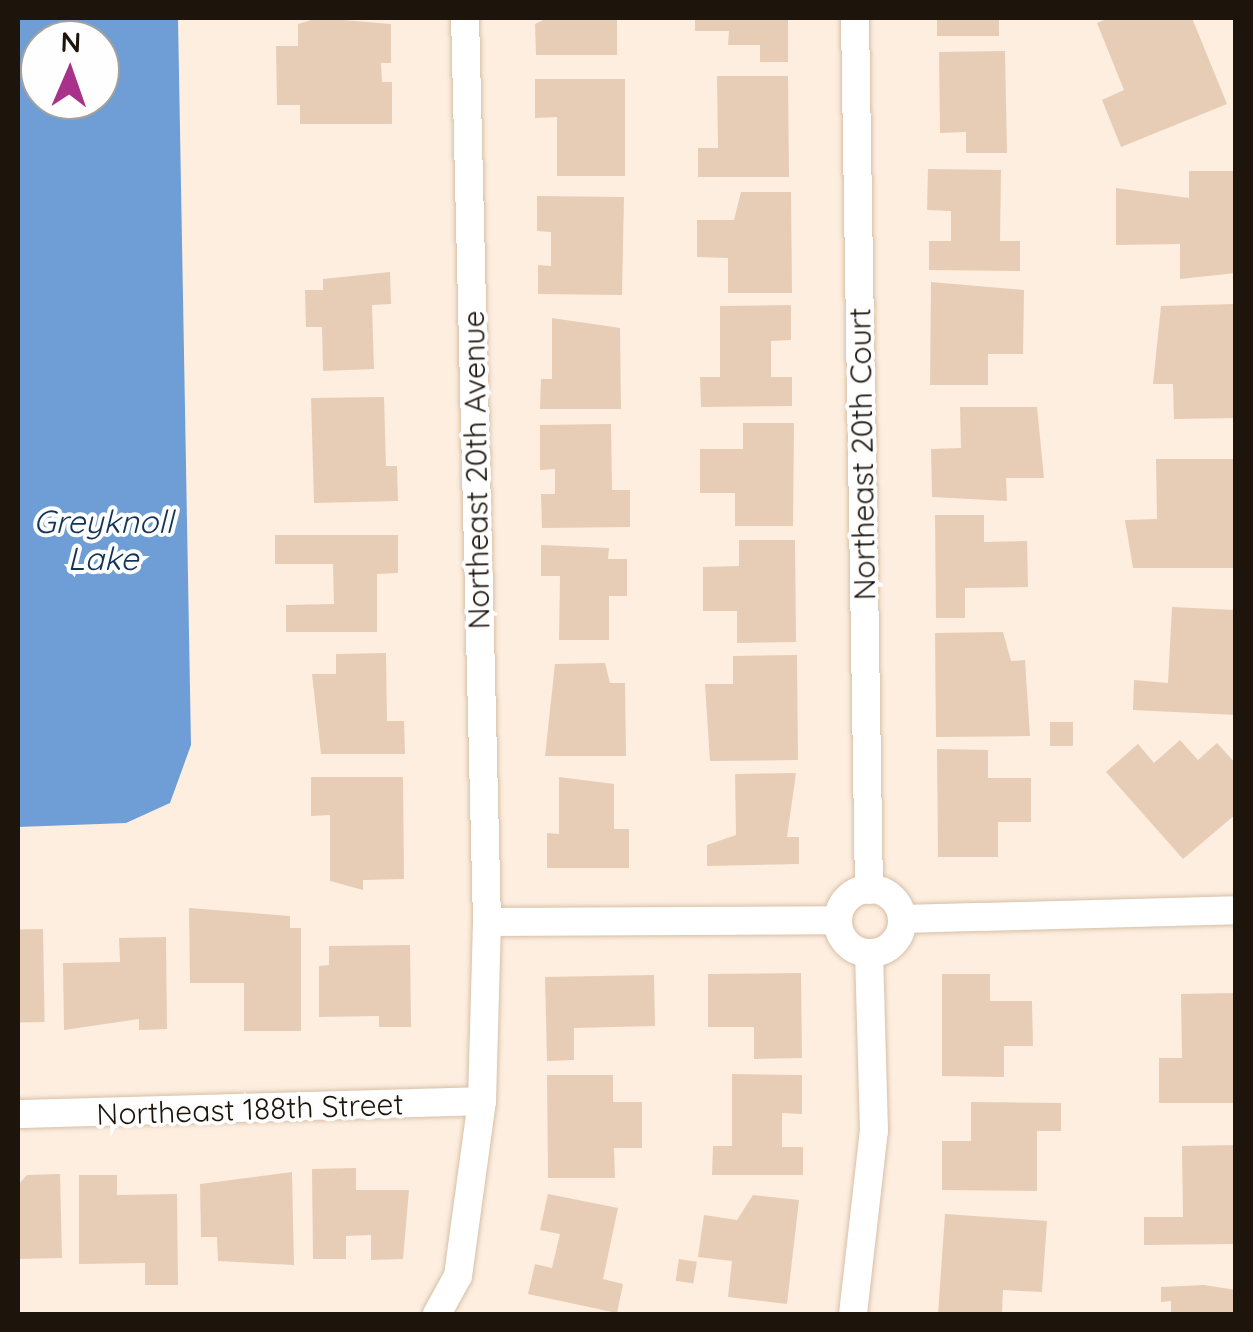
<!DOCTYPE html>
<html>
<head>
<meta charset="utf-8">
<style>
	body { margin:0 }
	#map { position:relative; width:1253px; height:1332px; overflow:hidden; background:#fdeedf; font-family:Quicksand,sans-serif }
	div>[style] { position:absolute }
	.water>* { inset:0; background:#6e9ed5 }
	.building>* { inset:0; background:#e7cdb6; transform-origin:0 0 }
	.roads { filter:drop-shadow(0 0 2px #d7bfa7) drop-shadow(0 0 2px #d7bfa7) }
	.minor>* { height:28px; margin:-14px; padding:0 14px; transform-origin:14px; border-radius:14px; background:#fff }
	.minor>.ring { margin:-14px; padding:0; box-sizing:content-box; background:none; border:28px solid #fff; border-radius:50% }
	span { translate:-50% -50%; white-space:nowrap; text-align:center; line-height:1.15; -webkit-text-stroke:8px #fefefe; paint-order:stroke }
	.street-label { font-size:30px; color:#1d150c }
	.water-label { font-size:32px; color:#113458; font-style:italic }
	.frame { position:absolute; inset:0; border:20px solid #1d150c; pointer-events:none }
	.north { position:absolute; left:20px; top:20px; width:100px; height:100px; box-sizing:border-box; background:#fefefe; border:2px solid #a4a19d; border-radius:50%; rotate:2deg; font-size:28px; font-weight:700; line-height:40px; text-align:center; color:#1d150c }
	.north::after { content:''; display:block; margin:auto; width:35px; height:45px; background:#a83189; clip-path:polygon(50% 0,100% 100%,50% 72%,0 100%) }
</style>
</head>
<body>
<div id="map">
	<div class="water">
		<div style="clip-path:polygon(evenodd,18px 18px,178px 18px,191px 745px,170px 803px,126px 823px,18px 827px,18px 18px,40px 40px,100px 40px,100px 100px,40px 100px,40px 40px)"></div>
	</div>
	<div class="building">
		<div style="clip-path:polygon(318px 18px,391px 24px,391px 63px,381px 63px,382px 82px,392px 82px,392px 124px,300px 124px,300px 105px,277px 105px,276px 46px,298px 46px,298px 24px)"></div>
		<div style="clip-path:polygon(547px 18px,617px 18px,617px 55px,536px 55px,535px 24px)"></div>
		<div style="clip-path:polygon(695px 18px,788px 18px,788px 62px,760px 62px,760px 45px,728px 45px,729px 31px,695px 31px)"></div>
		<div style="left:937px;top:18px;width:62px;height:18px"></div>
		<div style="clip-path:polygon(1109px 18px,1192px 18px,1227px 104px,1121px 147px,1102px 100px,1124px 90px,1097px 23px)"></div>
		<div style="clip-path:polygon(1005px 51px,1007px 153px,966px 153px,966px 132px,940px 133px,939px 52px)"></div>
		<div style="clip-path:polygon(717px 76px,788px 76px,789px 177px,698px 177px,698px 148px,718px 148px)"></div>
		<div style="clip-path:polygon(535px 79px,625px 79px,625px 176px,557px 176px,557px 117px,535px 118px)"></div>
		<div style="clip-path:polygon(928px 169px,1001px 170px,1000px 241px,1020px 241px,1020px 271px,929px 270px,929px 241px,951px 241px,951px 211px,927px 210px)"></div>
		<div style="clip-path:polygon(1189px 171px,1236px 171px,1236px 273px,1180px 279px,1180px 244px,1116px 245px,1116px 188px,1189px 198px)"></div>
		<div style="clip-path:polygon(741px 192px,791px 192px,792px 293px,728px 293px,728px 258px,697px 257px,697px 220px,734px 220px)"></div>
		<div style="clip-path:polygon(537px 196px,624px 197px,622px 295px,538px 294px,538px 265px,551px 266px,551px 232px,537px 231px)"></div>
		<div style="clip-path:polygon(390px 272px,391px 304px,372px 305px,374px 369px,323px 371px,322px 327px,306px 327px,305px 290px,323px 290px,323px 279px)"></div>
		<div style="clip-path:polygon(931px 282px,1024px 290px,1023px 354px,988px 354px,988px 385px,930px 385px)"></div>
		<div style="clip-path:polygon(1236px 304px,1236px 418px,1174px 419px,1173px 384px,1153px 384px,1161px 306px)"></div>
		<div style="clip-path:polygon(791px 305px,791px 340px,771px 341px,771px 377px,792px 377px,792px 406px,701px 407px,700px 377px,720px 377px,720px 306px)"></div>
		<div style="clip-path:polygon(552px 318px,620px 328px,621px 409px,540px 409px,541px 379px,552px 379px)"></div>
		<div style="clip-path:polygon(384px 397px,386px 466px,397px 466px,398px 501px,314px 503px,311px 398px)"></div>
		<div style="clip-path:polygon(960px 407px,1037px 407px,1044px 478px,1006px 478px,1007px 501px,932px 497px,931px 449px,961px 448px)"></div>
		<div style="clip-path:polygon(743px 423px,794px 423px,793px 526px,735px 526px,735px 493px,700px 493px,700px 449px,743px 449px)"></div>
		<div style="clip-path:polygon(611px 424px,612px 490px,630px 490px,630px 527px,542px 528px,541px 494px,555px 494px,555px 469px,540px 470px,540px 425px)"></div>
		<div style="clip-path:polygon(1156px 459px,1235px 459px,1235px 568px,1133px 568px,1125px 520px,1157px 519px)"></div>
		<div style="clip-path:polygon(935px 515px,984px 515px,984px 542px,1027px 541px,1028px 587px,965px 588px,965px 618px,936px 618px)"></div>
		<div style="clip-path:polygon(275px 535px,398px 535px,398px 573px,377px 574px,377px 632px,286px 632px,286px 605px,334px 604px,333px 564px,275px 564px)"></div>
		<div style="clip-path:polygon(739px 540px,795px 540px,796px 642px,737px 643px,737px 611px,703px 611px,703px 567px,739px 566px)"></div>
		<div style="clip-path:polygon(541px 545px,609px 548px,608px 559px,627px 559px,627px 596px,609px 596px,609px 640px,559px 640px,560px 576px,541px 576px)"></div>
		<div style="clip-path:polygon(1172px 607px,1236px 610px,1236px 715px,1133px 710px,1134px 680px,1168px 683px)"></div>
		<div style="clip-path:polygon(1003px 632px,1011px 661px,1025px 660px,1030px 736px,936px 737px,935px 633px)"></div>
		<div style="clip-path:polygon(386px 653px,387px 721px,404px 721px,405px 754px,321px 754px,312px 674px,336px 674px,336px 654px)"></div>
		<div style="clip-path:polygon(797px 655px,798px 760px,710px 761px,705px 684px,733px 684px,733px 656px)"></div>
		<div style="clip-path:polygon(605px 663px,610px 683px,625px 683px,626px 756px,545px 756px,555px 664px)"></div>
		<div style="left:1050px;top:722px;width:23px;height:24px"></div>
		<div style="clip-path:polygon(1180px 740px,1198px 760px,1217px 743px,1236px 764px,1236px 814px,1183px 859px,1106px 772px,1138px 744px,1154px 763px)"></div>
		<div style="clip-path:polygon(937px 749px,988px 750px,988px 778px,1031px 778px,1031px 822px,998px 822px,998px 857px,938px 857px)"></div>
		<div style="clip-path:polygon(796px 773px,787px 837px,799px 837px,799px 864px,707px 866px,707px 845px,736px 835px,735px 774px)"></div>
		<div style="clip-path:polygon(311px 777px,403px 777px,404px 879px,363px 880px,363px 890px,330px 881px,330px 815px,311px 816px)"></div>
		<div style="clip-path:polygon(559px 777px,614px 784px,614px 829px,629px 829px,629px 868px,547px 868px,547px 833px,559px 834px)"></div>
		<div style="clip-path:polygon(189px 908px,290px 916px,290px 928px,301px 928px,301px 1031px,244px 1031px,244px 983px,190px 983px)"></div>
		<div style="left:43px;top:929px;width:93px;height:25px;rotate:89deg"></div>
		<div style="clip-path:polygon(166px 937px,167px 1029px,139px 1030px,139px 1019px,64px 1030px,63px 963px,120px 962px,119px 938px)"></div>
		<div style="clip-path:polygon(410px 945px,411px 1027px,379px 1027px,379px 1016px,319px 1017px,319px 966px,329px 965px,329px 946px)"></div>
		<div style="clip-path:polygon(801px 973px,802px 1058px,754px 1059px,754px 1027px,708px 1027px,708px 974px)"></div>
		<div style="clip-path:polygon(942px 974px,990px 974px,990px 1001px,1032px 1001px,1033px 1046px,1004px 1046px,1004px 1077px,942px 1076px)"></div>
		<div style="clip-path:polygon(654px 975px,655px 1026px,574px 1028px,574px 1060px,547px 1061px,545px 977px)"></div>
		<div style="clip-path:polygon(1236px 993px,1236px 1103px,1159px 1103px,1159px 1058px,1182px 1058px,1181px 994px)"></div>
		<div style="clip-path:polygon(732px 1074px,802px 1075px,802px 1114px,782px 1113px,782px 1147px,803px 1147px,803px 1175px,712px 1175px,713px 1146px,732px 1146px)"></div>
		<div style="clip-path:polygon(547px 1075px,613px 1075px,613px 1102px,642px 1102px,642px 1148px,614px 1148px,615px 1178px,548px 1178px)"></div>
		<div style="clip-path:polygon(971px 1102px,1061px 1103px,1061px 1131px,1037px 1131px,1037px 1191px,942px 1190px,942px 1141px,971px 1141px)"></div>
		<div style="clip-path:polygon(1236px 1145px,1236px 1244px,1144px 1245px,1144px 1217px,1183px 1217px,1182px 1146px)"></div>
		<div style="clip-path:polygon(356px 1168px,356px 1190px,409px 1190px,403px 1259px,371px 1260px,371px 1235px,346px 1236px,346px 1259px,313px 1259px,312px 1169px)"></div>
		<div style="clip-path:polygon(292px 1172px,294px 1265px,218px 1261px,217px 1237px,201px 1237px,200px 1184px)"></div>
		<div style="clip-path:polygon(60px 1174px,62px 1258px,18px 1259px,18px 1185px,27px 1175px)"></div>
		<div style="clip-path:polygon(79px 1175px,117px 1175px,117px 1195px,177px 1194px,178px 1285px,145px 1285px,145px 1263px,79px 1264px)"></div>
		<div style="clip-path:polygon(548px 1194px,618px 1208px,603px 1279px,623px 1284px,617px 1313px,528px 1294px,535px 1264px,552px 1268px,560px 1234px,540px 1230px)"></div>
		<div style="clip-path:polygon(753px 1195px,799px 1200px,787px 1304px,728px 1297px,732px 1261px,698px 1257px,704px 1215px,737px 1220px)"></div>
		<div style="clip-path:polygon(945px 1214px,1047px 1221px,1042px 1292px,1003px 1290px,1002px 1314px,938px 1314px)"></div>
		<div style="left:679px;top:1259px;width:18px;height:22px;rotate:9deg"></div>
		<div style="clip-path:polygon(1204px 1285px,1236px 1290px,1236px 1314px,1171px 1314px,1171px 1301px,1161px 1302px,1161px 1287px)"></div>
	</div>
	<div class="roads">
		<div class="minor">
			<div style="left:855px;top:18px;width:872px;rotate:89.08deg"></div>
			<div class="ring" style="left:838px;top:889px;width:36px;height:36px"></div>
			<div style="left:902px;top:919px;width:334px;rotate:-1.5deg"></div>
			<div style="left:487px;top:922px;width:351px;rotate:-0.3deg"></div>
			<div style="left:18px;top:1114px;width:464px;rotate:-1.6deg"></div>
			<div style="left:437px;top:1314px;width:43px;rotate:-61.1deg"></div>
			<div style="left:458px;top:1276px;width:177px;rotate:-82.2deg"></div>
			<div style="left:482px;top:1101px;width:179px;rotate:-88.4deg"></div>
			<div style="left:487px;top:922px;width:904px;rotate:-91.39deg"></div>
			<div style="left:853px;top:1314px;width:184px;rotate:-83.5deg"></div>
			<div style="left:874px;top:1131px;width:178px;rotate:-91.6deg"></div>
		</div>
	</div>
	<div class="street-label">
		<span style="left:862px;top:454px;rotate:-91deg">Northeast 20th Court</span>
		<span style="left:476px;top:470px;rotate:-91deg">Northeast 20th Avenue</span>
		<span style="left:250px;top:1109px;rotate:-2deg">Northeast 188th Street</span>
	</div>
	<div class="water-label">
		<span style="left:103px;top:540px">Greyknoll<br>Lake</span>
	</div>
	<div class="frame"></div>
	<div class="north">N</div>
</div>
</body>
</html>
